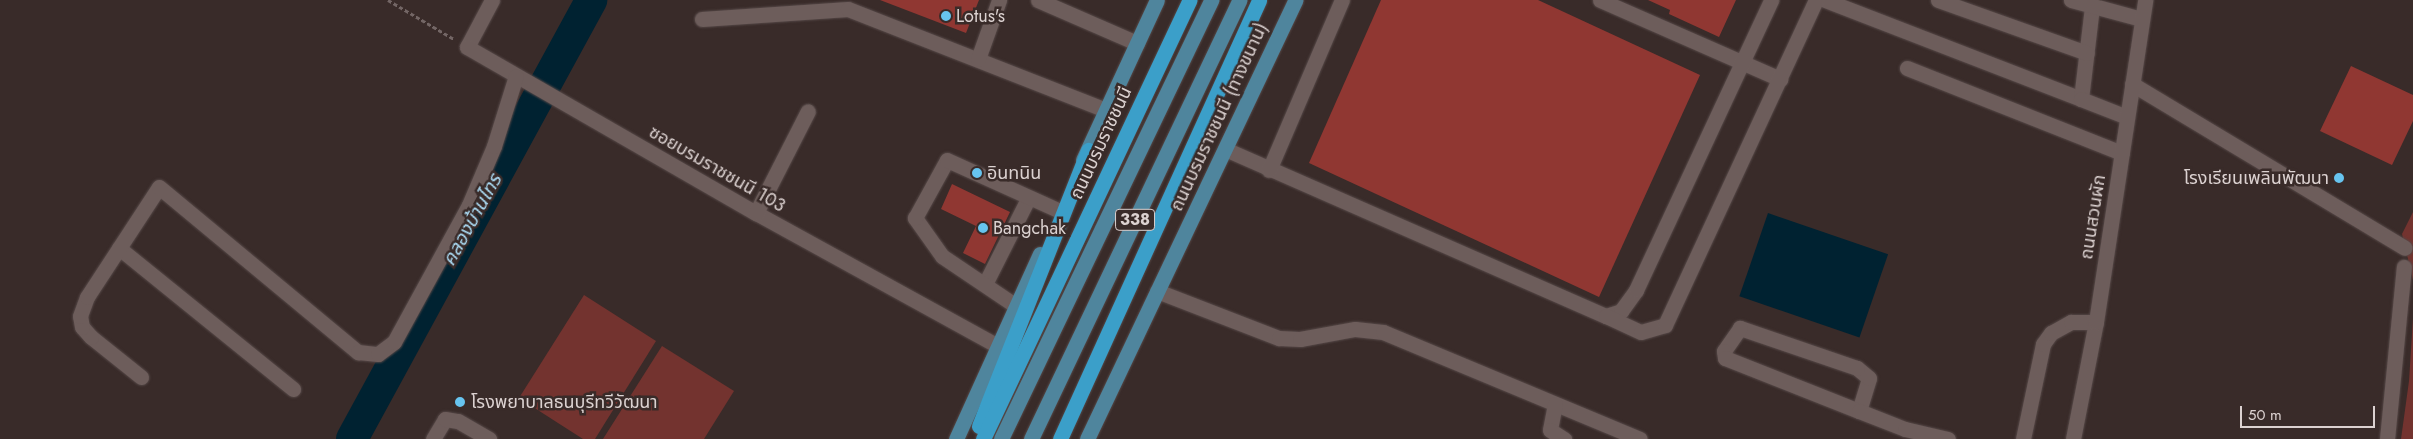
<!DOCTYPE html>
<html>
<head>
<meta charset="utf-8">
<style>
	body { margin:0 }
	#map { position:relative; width:2413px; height:439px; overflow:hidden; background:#392b29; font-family:Jost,"Noto Sans Thai",sans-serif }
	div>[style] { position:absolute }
	.green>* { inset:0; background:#73332f }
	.water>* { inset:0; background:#002231; transform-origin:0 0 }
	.river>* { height:32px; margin:-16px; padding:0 16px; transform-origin:16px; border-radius:16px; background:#002231 }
	.building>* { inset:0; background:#903732 }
	.path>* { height:3px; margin-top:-1.5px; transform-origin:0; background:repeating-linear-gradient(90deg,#736665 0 4px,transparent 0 6.5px) }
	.roads { filter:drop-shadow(0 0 1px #554847) drop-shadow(0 0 1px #554847) }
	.minor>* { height:15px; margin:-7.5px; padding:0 7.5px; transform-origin:7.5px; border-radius:7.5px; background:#6d5d5b }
	.major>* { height:15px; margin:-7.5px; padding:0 7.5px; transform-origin:7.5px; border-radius:7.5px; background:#4f859d }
	.highway>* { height:15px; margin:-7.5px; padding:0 7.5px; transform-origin:7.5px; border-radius:7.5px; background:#3b9fc9 }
	.dots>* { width:14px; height:14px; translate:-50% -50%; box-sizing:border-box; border:2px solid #392b29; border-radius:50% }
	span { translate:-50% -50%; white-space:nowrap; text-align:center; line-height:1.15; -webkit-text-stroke:5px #392b29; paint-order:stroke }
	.shield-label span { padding:1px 4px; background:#392b29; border:1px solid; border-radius:4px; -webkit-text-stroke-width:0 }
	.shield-label { font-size:16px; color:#dcd2d1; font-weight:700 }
	.poi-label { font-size:18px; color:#dcd2d1 }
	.left { translate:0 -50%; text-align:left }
	.right { translate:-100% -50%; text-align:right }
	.street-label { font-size:18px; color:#dcd2d1 }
	.water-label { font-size:19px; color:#acdcf5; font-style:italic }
	.scale { position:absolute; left:2240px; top:406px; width:135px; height:22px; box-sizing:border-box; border:2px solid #dcd2d1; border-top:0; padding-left:6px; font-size:15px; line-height:18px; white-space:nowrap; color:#dcd2d1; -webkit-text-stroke:4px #392b29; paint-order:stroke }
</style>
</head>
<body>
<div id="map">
	<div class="green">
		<div style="clip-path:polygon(2413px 212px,2413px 280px,2402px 234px)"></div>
		<div style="clip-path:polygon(584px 295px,656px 341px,595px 439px,583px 439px,519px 398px)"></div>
		<div style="clip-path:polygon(2413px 318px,2413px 439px,2401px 439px,2409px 381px)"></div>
		<div style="clip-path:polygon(662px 346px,734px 391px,704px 439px,603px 439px)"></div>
	</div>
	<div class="water">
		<div style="left:1768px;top:213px;width:127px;height:88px;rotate:19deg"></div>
	</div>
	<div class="river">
		<div style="left:352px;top:439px;width:500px;rotate:-61.4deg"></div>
	</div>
	<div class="building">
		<div style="clip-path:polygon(880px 0,979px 0,966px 33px)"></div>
		<div style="clip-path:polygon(1381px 0,1538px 0,1700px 75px,1599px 297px,1309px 163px)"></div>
		<div style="clip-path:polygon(1648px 0,1736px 0,1719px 37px,1669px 14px,1670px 10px)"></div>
		<div style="clip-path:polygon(2351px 66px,2413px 95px,2413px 121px,2392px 165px,2320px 131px)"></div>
		<div style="clip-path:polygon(952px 184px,1010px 212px,985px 264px,963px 253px,976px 226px,941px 209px)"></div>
	</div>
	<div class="path">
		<div style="left:388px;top:0;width:77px;rotate:30.6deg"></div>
	</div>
	<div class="roads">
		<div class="minor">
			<div style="left:492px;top:0;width:53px;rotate:118deg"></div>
			<div style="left:467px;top:47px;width:333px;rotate:29.9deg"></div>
			<div style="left:756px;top:213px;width:276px;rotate:28.8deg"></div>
			<div style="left:1038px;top:0;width:108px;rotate:23.5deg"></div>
			<div style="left:1600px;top:0;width:197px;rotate:23.7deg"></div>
			<div style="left:1825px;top:0;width:274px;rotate:21.1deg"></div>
			<div style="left:2081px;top:99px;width:93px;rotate:-83.2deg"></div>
			<div style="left:1938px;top:0;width:158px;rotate:19.6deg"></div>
			<div style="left:2071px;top:0;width:73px;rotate:15deg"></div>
			<div style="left:702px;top:19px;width:146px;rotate:-3.9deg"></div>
			<div style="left:848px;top:9px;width:277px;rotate:21.4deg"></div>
			<div style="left:978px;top:59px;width:63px;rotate:-70.4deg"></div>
			<div style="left:1907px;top:68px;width:231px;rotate:21.6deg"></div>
			<div style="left:2132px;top:84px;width:318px;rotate:31deg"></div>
			<div style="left:2081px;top:99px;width:49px;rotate:21.4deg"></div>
			<div style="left:1225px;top:149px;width:416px;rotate:23.7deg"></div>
			<div style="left:1606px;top:316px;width:16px;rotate:-18deg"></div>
			<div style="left:1621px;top:311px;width:26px;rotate:-54deg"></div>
			<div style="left:1636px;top:290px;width:320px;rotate:-65deg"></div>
			<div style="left:1269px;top:170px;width:185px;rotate:-66.8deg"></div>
			<div style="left:756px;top:213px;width:114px;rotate:-63deg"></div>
			<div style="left:119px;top:248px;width:224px;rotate:39deg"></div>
			<div style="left:985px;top:284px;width:95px;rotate:-63.2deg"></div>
			<div style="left:1157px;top:291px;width:131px;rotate:21.1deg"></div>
			<div style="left:1279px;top:338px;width:21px;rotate:3deg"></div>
			<div style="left:1300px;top:339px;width:56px;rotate:-10.3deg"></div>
			<div style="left:1355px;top:329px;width:28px;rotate:6deg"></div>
			<div style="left:1383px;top:332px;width:278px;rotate:22.6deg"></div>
			<div style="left:1016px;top:306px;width:89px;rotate:-146deg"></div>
			<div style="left:942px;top:256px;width:47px;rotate:-125.4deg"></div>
			<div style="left:915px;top:218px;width:66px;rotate:-61.1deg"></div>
			<div style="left:947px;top:160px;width:124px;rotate:24.3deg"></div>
			<div style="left:1606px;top:316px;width:38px;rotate:25deg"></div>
			<div style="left:1641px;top:332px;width:25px;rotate:-16deg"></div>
			<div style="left:1665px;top:325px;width:358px;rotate:-65.1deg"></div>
			<div style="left:141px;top:377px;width:64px;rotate:-141.3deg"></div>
			<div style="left:91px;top:337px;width:13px;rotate:-132deg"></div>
			<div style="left:82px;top:327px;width:11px;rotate:-100deg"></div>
			<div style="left:80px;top:316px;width:20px;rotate:-70deg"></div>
			<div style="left:87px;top:297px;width:131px;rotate:-56.8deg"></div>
			<div style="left:159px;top:187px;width:259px;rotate:39.7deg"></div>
			<div style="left:358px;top:352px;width:20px;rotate:6deg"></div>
			<div style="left:378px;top:354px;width:20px;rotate:-37deg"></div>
			<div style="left:394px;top:342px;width:156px;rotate:-61.3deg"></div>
			<div style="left:469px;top:205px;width:64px;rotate:-67deg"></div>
			<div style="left:494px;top:146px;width:73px;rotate:-72.6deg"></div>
			<div style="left:1555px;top:404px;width:26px;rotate:101deg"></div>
			<div style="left:1550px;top:430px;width:17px;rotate:33deg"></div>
			<div style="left:1859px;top:411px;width:34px;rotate:-73deg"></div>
			<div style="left:1869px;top:378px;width:16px;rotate:-140deg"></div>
			<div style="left:1857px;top:368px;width:124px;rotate:-161.1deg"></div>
			<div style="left:1740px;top:328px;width:28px;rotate:125deg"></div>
			<div style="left:1724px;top:351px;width:7px;rotate:82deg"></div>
			<div style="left:1725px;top:358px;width:144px;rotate:21.6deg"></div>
			<div style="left:1859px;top:411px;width:49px;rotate:21.4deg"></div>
			<div style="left:1905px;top:429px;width:44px;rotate:13.1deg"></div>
			<div style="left:433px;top:439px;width:23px;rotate:-59deg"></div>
			<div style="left:445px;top:419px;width:13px;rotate:9deg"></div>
			<div style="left:458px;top:421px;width:36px;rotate:30deg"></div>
			<div style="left:2023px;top:439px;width:97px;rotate:-78.1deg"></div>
			<div style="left:2043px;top:344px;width:14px;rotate:-54deg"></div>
			<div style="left:2051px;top:333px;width:23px;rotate:-29deg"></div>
			<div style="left:2071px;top:322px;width:25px"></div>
			<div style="left:2073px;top:439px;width:119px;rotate:-78.9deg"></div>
			<div style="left:2096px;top:322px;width:326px;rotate:-81.3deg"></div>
			<div style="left:2387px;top:439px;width:173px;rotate:-84.4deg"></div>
		</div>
		<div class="major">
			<div style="left:1083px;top:160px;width:176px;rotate:-65.2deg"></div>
			<div style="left:956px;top:439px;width:203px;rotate:-65.6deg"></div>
			<div style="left:1001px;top:439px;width:487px;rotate:-64.4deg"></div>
			<div style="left:1031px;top:439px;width:486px;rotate:-64.6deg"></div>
			<div style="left:1087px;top:439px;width:486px;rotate:-64.6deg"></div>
		</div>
		<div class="highway">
			<div style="left:979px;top:426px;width:297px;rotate:-68.4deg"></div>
			<div style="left:983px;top:439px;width:485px;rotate:-64.8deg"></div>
			<div style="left:1060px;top:439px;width:482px;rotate:-65.6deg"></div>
		</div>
	</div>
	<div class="dots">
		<div style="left:946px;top:16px;background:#67c4ef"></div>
		<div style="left:977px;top:173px;background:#67c4ef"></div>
		<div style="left:2339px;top:178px;background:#67c4ef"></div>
		<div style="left:983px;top:228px;background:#67c4ef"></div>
		<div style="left:460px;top:402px;background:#67c4ef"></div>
	</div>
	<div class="shield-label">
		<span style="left:1135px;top:220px">338</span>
	</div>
	<div class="poi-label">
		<span class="left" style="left:956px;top:16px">Lotus's</span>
		<span class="left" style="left:987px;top:173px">อินทนิน</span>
		<span class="right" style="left:2329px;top:178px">โรงเรียนเพลินพัฒนา</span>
		<span class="left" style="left:993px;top:228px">Bangchak</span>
		<span class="left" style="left:471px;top:402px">โรงพยาบาลธนบุรีทวีวัฒนา</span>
	</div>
	<div class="street-label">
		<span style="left:1219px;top:117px;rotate:-65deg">ถนนบรมราชชนนี (ทางขนาน)</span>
		<span style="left:1101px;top:143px;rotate:-65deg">ถนนบรมราชชนนี</span>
		<span style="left:717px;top:169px;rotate:30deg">ซอยบรมราชชนนี 103</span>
		<span style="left:2093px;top:217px;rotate:-81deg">ถนนสวนผัก</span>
	</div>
	<div class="water-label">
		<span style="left:472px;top:220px;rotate:-61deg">คลองบ้านไทร</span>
	</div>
	<div class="scale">50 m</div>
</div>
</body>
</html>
